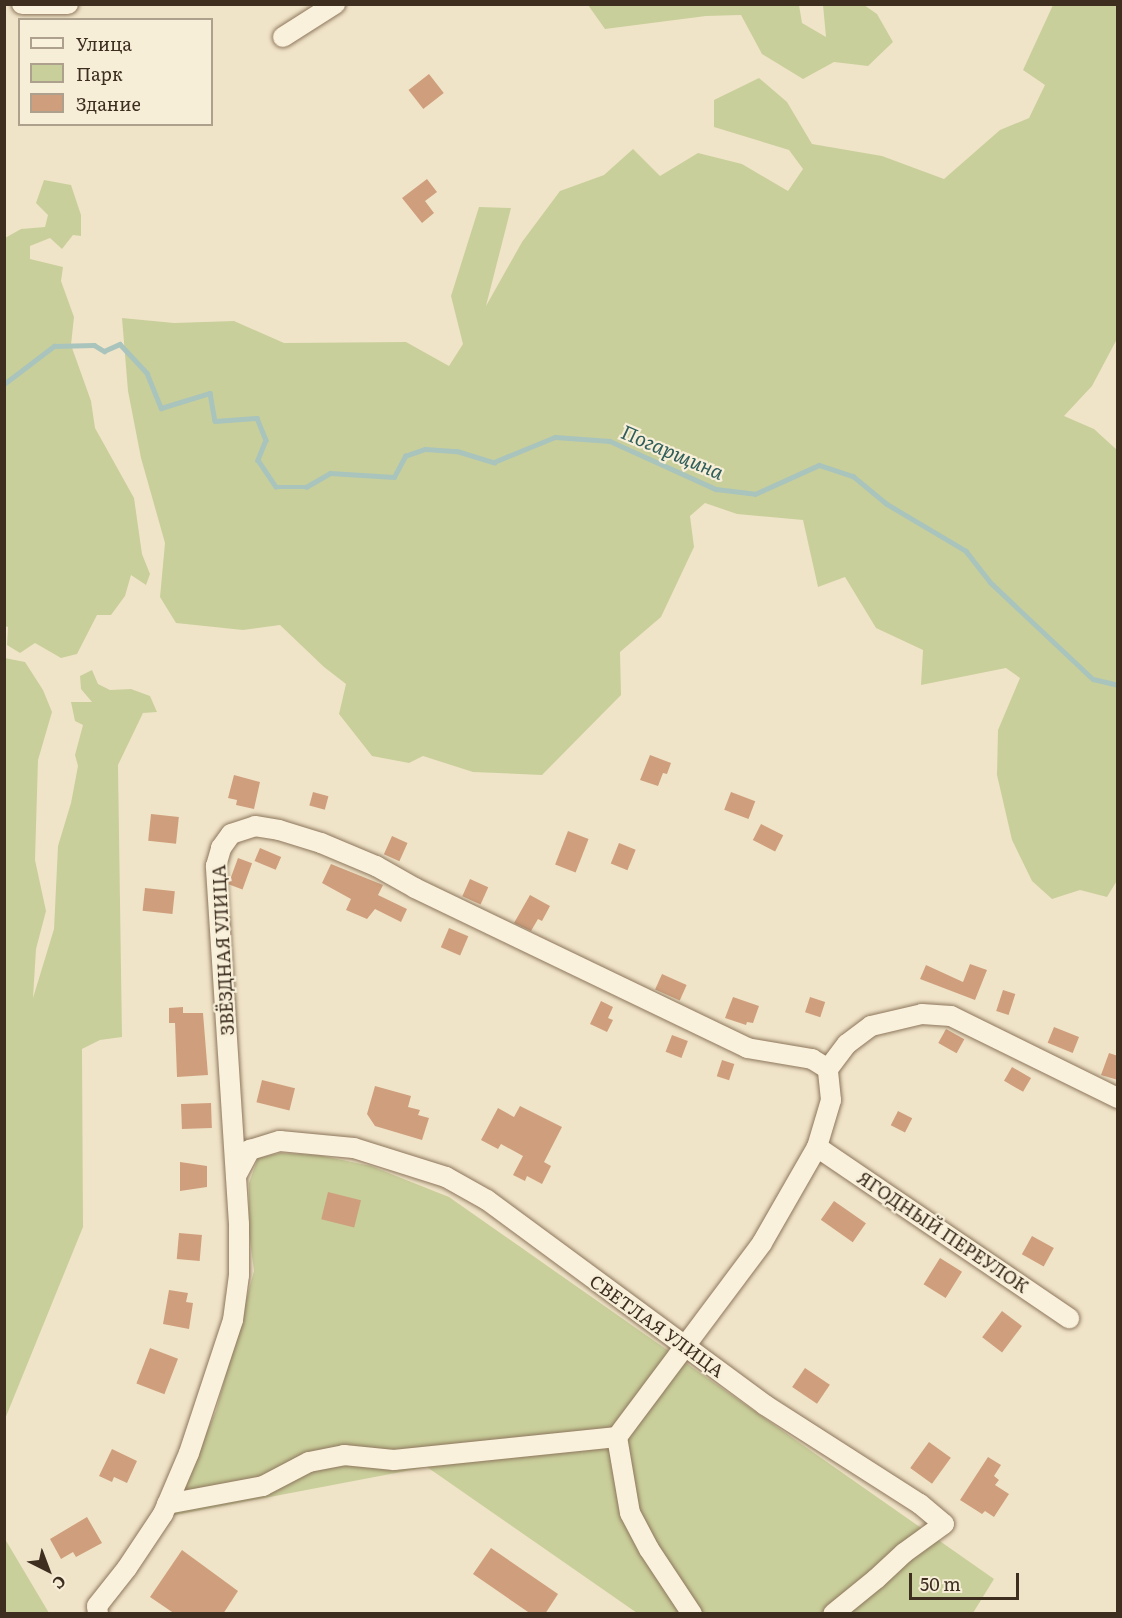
<!DOCTYPE html>
<html>
<head>
<meta charset="utf-8">
<style>
	body { margin:0 }
	#map { position:relative; width:1122px; height:1618px; overflow:hidden; background:#f0e4c8; font-family:Literata,serif }
	div>[style] { position:absolute }
	.green>* { inset:0; background:#c9cf9b }
	.stream>* { height:4.5px; margin:-2.25px; padding:0 2.25px; transform-origin:2.25px; border-radius:2.25px; background:#a9c4bc }
	.building>* { inset:0; background:#cf9f7d; transform-origin:0 0 }
	.roads { filter:drop-shadow(0 0 2px #8d765c) drop-shadow(0 0 2px #8d765c) }
	.minor>* { height:20px; margin:-10px; padding:0 10px; transform-origin:10px; border-radius:10px; background:#faf1dc }
	span { translate:-50% -50%; white-space:nowrap; text-align:center; line-height:1.15; -webkit-text-stroke:4.5px #f7eed8; paint-order:stroke }
	.street-label { font-size:18px; color:#3d2e20 }
	.water-label { font-size:20px; color:#2f5d5a; font-style:italic }
	.frame { position:absolute; inset:0; border:6px solid #3d2e20; pointer-events:none }
	.legend { position:absolute; left:18px; top:18px; width:195px; height:108px; box-sizing:border-box; background:#f7eed8; border:2px solid #ada18e; margin:0; padding:8px 10px; list-style:none; font-size:18px; color:#3d2e20 }
	.legend li { display:flex; align-items:center; gap:12px; height:30px }
	.legend b { width:30px; border:2px solid #ada18e }
	.north { position:absolute; left:18px; top:1540px; width:60px; height:60px; -webkit-text-stroke:4px #f7eed8; paint-order:stroke; rotate:138deg; font-size:16px; font-weight:700; line-height:24px; text-align:center; color:#3d2e20 }
	.north::after { content:''; display:block; margin:auto; width:21px; height:27px; background:#3d2e20; clip-path:polygon(50% 0,100% 100%,50% 72%,0 100%) }
	.scale { position:absolute; left:909px; top:1573px; width:110px; height:27px; box-sizing:border-box; border:3px solid #3d2e20; border-top:0; padding-left:8px; font-size:18px; line-height:21px; white-space:nowrap; color:#3d2e20; -webkit-text-stroke:4px #f7eed8; paint-order:stroke }
</style>
</head>
<body>
<div id="map">
	<div class="green">
		<div style="clip-path:polygon(588px 5px,799px 5px,802px 23px,826px 37px,823px 5px,864px 5px,877px 14px,893px 42px,868px 66px,834px 62px,803px 79px,762px 54px,741px 15px,706px 16px,605px 29px)"></div>
		<div style="clip-path:polygon(1053px 5px,1117px 5px,1117px 339px,1092px 386px,1064px 416px,1094px 429px,1117px 450px,1118px 879px,1107px 897px,1080px 890px,1052px 899px,1032px 881px,1012px 840px,997px 775px,998px 730px,1020px 678px,1006px 668px,921px 685px,923px 650px,876px 628px,845px 577px,818px 587px,803px 520px,737px 514px,705px 503px,690px 516px,694px 547px,661px 617px,620px 652px,621px 695px,542px 775px,473px 772px,423px 756px,409px 763px,372px 756px,339px 714px,346px 684px,324px 667px,280px 625px,243px 630px,176px 623px,160px 597px,165px 543px,141px 458px,128px 391px,122px 318px,174px 323px,234px 321px,284px 343px,406px 342px,449px 366px,463px 344px,451px 296px,479px 207px,511px 208px,486px 306px,522px 242px,560px 191px,604px 175px,633px 149px,660px 176px,698px 153px,742px 164px,788px 191px,803px 169px,789px 150px,714px 127px,714px 100px,759px 78px,787px 102px,812px 144px,882px 156px,944px 179px,1000px 130px,1029px 118px,1045px 85px,1023px 70px)"></div>
		<div style="clip-path:polygon(44px 180px,71px 185px,81px 215px,81px 236px,73px 235px,62px 249px,50px 238px,30px 246px,30px 259px,63px 267px,61px 281px,74px 317px,71px 345px,91px 401px,95px 428px,134px 498px,142px 554px,150px 574px,146px 585px,131px 575px,125px 596px,111px 615px,97px 615px,77px 654px,61px 658px,35px 643px,20px 653px,7px 645px,8px 627px,4px 626px,5px 238px,21px 229px,45px 227px,48px 215px,36px 203px)"></div>
		<div style="clip-path:polygon(5px 658px,25px 662px,43px 690px,52px 712px,38px 760px,35px 860px,46px 911px,36px 949px,33px 998px,54px 929px,58px 846px,71px 803px,78px 766px,75px 755px,83px 725px,75px 721px,71px 702px,92px 702px,81px 689px,80px 676px,92px 670px,98px 684px,110px 690px,131px 689px,150px 696px,157px 712px,143px 713px,118px 765px,122px 1037px,100px 1040px,82px 1049px,83px 1227px,5px 1419px)"></div>
		<div style="clip-path:polygon(280px 1153px,318px 1155px,371px 1166px,449px 1197px,994px 1579px,973px 1613px,637px 1613px,427px 1467px,170px 1516px,216px 1411px,254px 1271px,249px 1232px,249px 1183px,258px 1158px)"></div>
		<div style="clip-path:polygon(4px 1539px,5px 1539px,49px 1613px,5px 1613px)"></div>
	</div>
	<div class="stream">
		<div style="left:4px;top:384px;width:63px;rotate:-37.2deg"></div>
		<div style="left:54px;top:346px;width:40px;rotate:-1.4deg"></div>
		<div style="left:94px;top:345px;width:12px;rotate:31deg"></div>
		<div style="left:104px;top:351px;width:17px;rotate:-24deg"></div>
		<div style="left:120px;top:344px;width:40px;rotate:47deg"></div>
		<div style="left:147px;top:373px;width:38px;rotate:68deg"></div>
		<div style="left:161px;top:408px;width:51px;rotate:-17deg"></div>
		<div style="left:210px;top:393px;width:28px;rotate:80deg"></div>
		<div style="left:215px;top:421px;width:42px;rotate:-4.1deg"></div>
		<div style="left:257px;top:418px;width:24px;rotate:68deg"></div>
		<div style="left:266px;top:440px;width:22px;rotate:112deg"></div>
		<div style="left:258px;top:460px;width:32px;rotate:56deg"></div>
		<div style="left:276px;top:487px;width:30px"></div>
		<div style="left:306px;top:487px;width:28px;rotate:-30deg"></div>
		<div style="left:330px;top:473px;width:64px;rotate:3.6deg"></div>
		<div style="left:394px;top:477px;width:24px;rotate:-62deg"></div>
		<div style="left:405px;top:456px;width:21px;rotate:-19deg"></div>
		<div style="left:425px;top:449px;width:32px;rotate:4deg"></div>
		<div style="left:457px;top:451px;width:39px;rotate:17deg"></div>
		<div style="left:494px;top:462px;width:66px;rotate:-22.3deg"></div>
		<div style="left:555px;top:437px;width:55px;rotate:4.2deg"></div>
		<div style="left:610px;top:441px;width:116px;rotate:24.4deg"></div>
		<div style="left:716px;top:489px;width:39px;rotate:7deg"></div>
		<div style="left:755px;top:494px;width:70px;rotate:-24.4deg"></div>
		<div style="left:819px;top:465px;width:36px;rotate:18deg"></div>
		<div style="left:853px;top:476px;width:44px;rotate:39.5deg"></div>
		<div style="left:887px;top:504px;width:92px;rotate:30.7deg"></div>
		<div style="left:966px;top:551px;width:39px;rotate:52deg"></div>
		<div style="left:990px;top:582px;width:141px;rotate:43.3deg"></div>
		<div style="left:1093px;top:679px;width:26px;rotate:13deg"></div>
	</div>
	<div class="building">
		<div style="left:429px;top:74px;width:24px;height:26px;rotate:52deg"></div>
		<div style="clip-path:polygon(427px 179px,437px 192px,425px 201px,434px 213px,422px 223px,402px 198px)"></div>
		<div style="clip-path:polygon(650px 755px,671px 763px,667px 774px,663px 773px,658px 786px,640px 780px)"></div>
		<div style="clip-path:polygon(234px 775px,260px 782px,254px 809px,236px 805px,237px 800px,228px 798px)"></div>
		<div style="left:313px;top:792px;width:16px;height:14px;rotate:15deg"></div>
		<div style="left:731px;top:792px;width:26px;height:19px;rotate:21deg"></div>
		<div style="left:151px;top:814px;width:28px;height:27px;rotate:6deg"></div>
		<div style="left:761px;top:824px;width:25px;height:18px;rotate:27deg"></div>
		<div style="left:568px;top:831px;width:22px;height:36px;rotate:21deg"></div>
		<div style="left:392px;top:836px;width:17px;height:20px;rotate:24deg"></div>
		<div style="left:619px;top:843px;width:18px;height:22px;rotate:22deg"></div>
		<div style="left:260px;top:848px;width:23px;height:14px;rotate:23deg"></div>
		<div style="left:238px;top:858px;width:15px;height:28px;rotate:20deg"></div>
		<div style="clip-path:polygon(331px 864px,383px 885px,378px 895px,407px 909px,401px 922px,375px 909px,367px 919px,346px 910px,351px 899px,322px 883px)"></div>
		<div style="left:470px;top:879px;width:20px;height:19px;rotate:24deg"></div>
		<div style="left:145px;top:888px;width:30px;height:23px;rotate:6deg"></div>
		<div style="clip-path:polygon(530px 895px,550px 906px,542px 921px,538px 919px,531px 931px,514px 923px)"></div>
		<div style="left:449px;top:928px;width:21px;height:21px;rotate:23deg"></div>
		<div style="clip-path:polygon(970px 964px,987px 970px,975px 1000px,920px 979px,926px 965px,963px 982px)"></div>
		<div style="left:662px;top:974px;width:27px;height:17px;rotate:24deg"></div>
		<div style="left:1003px;top:990px;width:13px;height:22px;rotate:18deg"></div>
		<div style="clip-path:polygon(733px 997px,759px 1006px,753px 1023px,747px 1022px,746px 1025px,725px 1018px)"></div>
		<div style="left:810px;top:997px;width:16px;height:16px;rotate:18deg"></div>
		<div style="clip-path:polygon(601px 1001px,613px 1007px,608px 1018px,613px 1020px,607px 1032px,590px 1024px)"></div>
		<div style="clip-path:polygon(183px 1007px,183px 1013px,203px 1013px,208px 1075px,177px 1077px,175px 1023px,169px 1023px,169px 1008px)"></div>
		<div style="left:1054px;top:1027px;width:27px;height:17px;rotate:22deg"></div>
		<div style="left:946px;top:1029px;width:21px;height:16px;rotate:29deg"></div>
		<div style="left:672px;top:1035px;width:17px;height:18px;rotate:21deg"></div>
		<div style="clip-path:polygon(1109px 1053px,1118px 1056px,1118px 1080px,1101px 1075px)"></div>
		<div style="left:722px;top:1060px;width:13px;height:17px;rotate:18deg"></div>
		<div style="left:1012px;top:1067px;width:22px;height:16px;rotate:30deg"></div>
		<div style="left:262px;top:1080px;width:34px;height:23px;rotate:14deg"></div>
		<div style="clip-path:polygon(375px 1086px,411px 1096px,408px 1107px,420px 1110px,418px 1115px,429px 1118px,422px 1140px,375px 1126px,367px 1114px)"></div>
		<div style="left:211px;top:1103px;width:25px;height:30px;rotate:88deg"></div>
		<div style="clip-path:polygon(520px 1106px,562px 1127px,544px 1162px,551px 1166px,542px 1184px,527px 1176px,525px 1181px,513px 1175px,523px 1156px,501px 1144px,498px 1149px,481px 1140px,498px 1108px,514px 1117px)"></div>
		<div style="left:898px;top:1111px;width:16px;height:16px;rotate:27deg"></div>
		<div style="clip-path:polygon(180px 1162px,207px 1166px,207px 1187px,180px 1191px)"></div>
		<div style="left:328px;top:1192px;width:34px;height:28px;rotate:14deg"></div>
		<div style="left:834px;top:1201px;width:39px;height:23px;rotate:35deg"></div>
		<div style="left:179px;top:1233px;width:23px;height:26px;rotate:5deg"></div>
		<div style="left:1032px;top:1236px;width:25px;height:21px;rotate:29deg"></div>
		<div style="left:940px;top:1258px;width:26px;height:31px;rotate:32deg"></div>
		<div style="clip-path:polygon(169px 1290px,188px 1293px,186px 1302px,193px 1303px,189px 1329px,163px 1324px)"></div>
		<div style="left:1002px;top:1311px;width:25px;height:33px;rotate:37deg"></div>
		<div style="left:150px;top:1348px;width:30px;height:38px;rotate:21deg"></div>
		<div style="left:805px;top:1368px;width:30px;height:23px;rotate:34deg"></div>
		<div style="left:929px;top:1442px;width:27px;height:32px;rotate:36deg"></div>
		<div style="clip-path:polygon(112px 1449px,137px 1461px,127px 1483px,114px 1477px,112px 1482px,99px 1476px)"></div>
		<div style="clip-path:polygon(988px 1457px,1001px 1465px,994px 1476px,999px 1480px,995px 1485px,1009px 1494px,994px 1517px,985px 1511px,982px 1514px,960px 1500px)"></div>
		<div style="clip-path:polygon(87px 1517px,102px 1543px,76px 1557px,73px 1552px,61px 1559px,50px 1539px)"></div>
		<div style="clip-path:polygon(491px 1548px,558px 1594px,545px 1614px,531px 1614px,473px 1574px)"></div>
		<div style="clip-path:polygon(182px 1550px,238px 1591px,223px 1614px,175px 1614px,150px 1597px)"></div>
	</div>
	<div class="roads">
		<div class="minor">
			<div style="left:22px;top:4px;width:46px"></div>
			<div style="left:283px;top:37px;width:62px;rotate:-32.4deg"></div>
			<div style="left:817px;top:1147px;width:305px;rotate:34.2deg"></div>
			<div style="left:236px;top:1176px;width:30px;rotate:-62deg"></div>
			<div style="left:250px;top:1150px;width:31px;rotate:-17deg"></div>
			<div style="left:280px;top:1141px;width:74px;rotate:5.4deg"></div>
			<div style="left:354px;top:1148px;width:96px;rotate:17.5deg"></div>
			<div style="left:446px;top:1177px;width:47px;rotate:29.3deg"></div>
			<div style="left:487px;top:1200px;width:345px;rotate:36.4deg"></div>
			<div style="left:765px;top:1405px;width:184px;rotate:32.6deg"></div>
			<div style="left:920px;top:1504px;width:31px;rotate:40deg"></div>
			<div style="left:944px;top:1524px;width:49px;rotate:144.1deg"></div>
			<div style="left:904px;top:1553px;width:38px;rotate:137deg"></div>
			<div style="left:876px;top:1579px;width:55px;rotate:140.9deg"></div>
			<div style="left:617px;top:1437px;width:77px;rotate:80.3deg"></div>
			<div style="left:630px;top:1513px;width:41px;rotate:62.2deg"></div>
			<div style="left:649px;top:1549px;width:78px;rotate:56.5deg"></div>
			<div style="left:167px;top:1504px;width:98px;rotate:-10.6deg"></div>
			<div style="left:263px;top:1486px;width:52px;rotate:-27.6deg"></div>
			<div style="left:309px;top:1462px;width:36px;rotate:-11deg"></div>
			<div style="left:344px;top:1455px;width:50px;rotate:5.7deg"></div>
			<div style="left:394px;top:1460px;width:224px;rotate:-5.9deg"></div>
			<div style="left:617px;top:1437px;width:242px;rotate:-53.2deg"></div>
			<div style="left:762px;top:1243px;width:111px;rotate:-60.2deg"></div>
			<div style="left:817px;top:1147px;width:49px;rotate:-73.4deg"></div>
			<div style="left:831px;top:1100px;width:31px;rotate:-96deg"></div>
			<div style="left:828px;top:1069px;width:31px;rotate:-53deg"></div>
			<div style="left:847px;top:1044px;width:30px;rotate:-37deg"></div>
			<div style="left:871px;top:1026px;width:52px;rotate:-13.2deg"></div>
			<div style="left:922px;top:1014px;width:29px;rotate:4deg"></div>
			<div style="left:951px;top:1016px;width:186px;rotate:26.2deg"></div>
			<div style="left:98px;top:1614px;width:8px;rotate:-97deg"></div>
			<div style="left:97px;top:1606px;width:48px;rotate:-51.7deg"></div>
			<div style="left:127px;top:1568px;width:65px;rotate:-56.3deg"></div>
			<div style="left:163px;top:1514px;width:66px;rotate:-66.9deg"></div>
			<div style="left:189px;top:1453px;width:140px;rotate:-71.7deg"></div>
			<div style="left:233px;top:1320px;width:45px;rotate:-82.4deg"></div>
			<div style="left:239px;top:1275px;width:51px;rotate:-90deg"></div>
			<div style="left:239px;top:1224px;width:359px;rotate:-93.7deg"></div>
			<div style="left:216px;top:866px;width:19px;rotate:-74deg"></div>
			<div style="left:221px;top:848px;width:17px;rotate:-54deg"></div>
			<div style="left:231px;top:834px;width:25px;rotate:-18deg"></div>
			<div style="left:255px;top:826px;width:24px;rotate:9deg"></div>
			<div style="left:279px;top:830px;width:44px;rotate:17.2deg"></div>
			<div style="left:321px;top:843px;width:60px;rotate:22.7deg"></div>
			<div style="left:376px;top:866px;width:45px;rotate:29.4deg"></div>
			<div style="left:415px;top:888px;width:369px;rotate:25.7deg"></div>
			<div style="left:747px;top:1048px;width:66px;rotate:9.6deg"></div>
			<div style="left:812px;top:1059px;width:19px;rotate:32deg"></div>
		</div>
	</div>
	<div class="street-label">
		<span style="left:223px;top:950px;rotate:-93deg">ЗВЁЗДНАЯ УЛИЦА</span>
		<span style="left:943px;top:1232px;rotate:34deg">ЯГОДНЫЙ ПЕРЕУЛОК</span>
		<span style="left:657px;top:1326px;rotate:36deg">СВЕТЛАЯ УЛИЦА</span>
	</div>
	<div class="water-label">
		<span style="left:673px;top:451px;rotate:23deg">Погарщина</span>
	</div>
	<div class="frame"></div>
	<ul class="legend">
	<li><b style="height:8px;background:#faf1dc"></b>Улица</li>
	<li><b style="height:16px;background:#c9cf9b"></b>Парк</li>
	<li><b style="height:16px;background:#cf9f7d"></b>Здание</li>
	</ul>
	<div class="north">С</div>
	<div class="scale">50 m</div>
</div>
</body>
</html>
